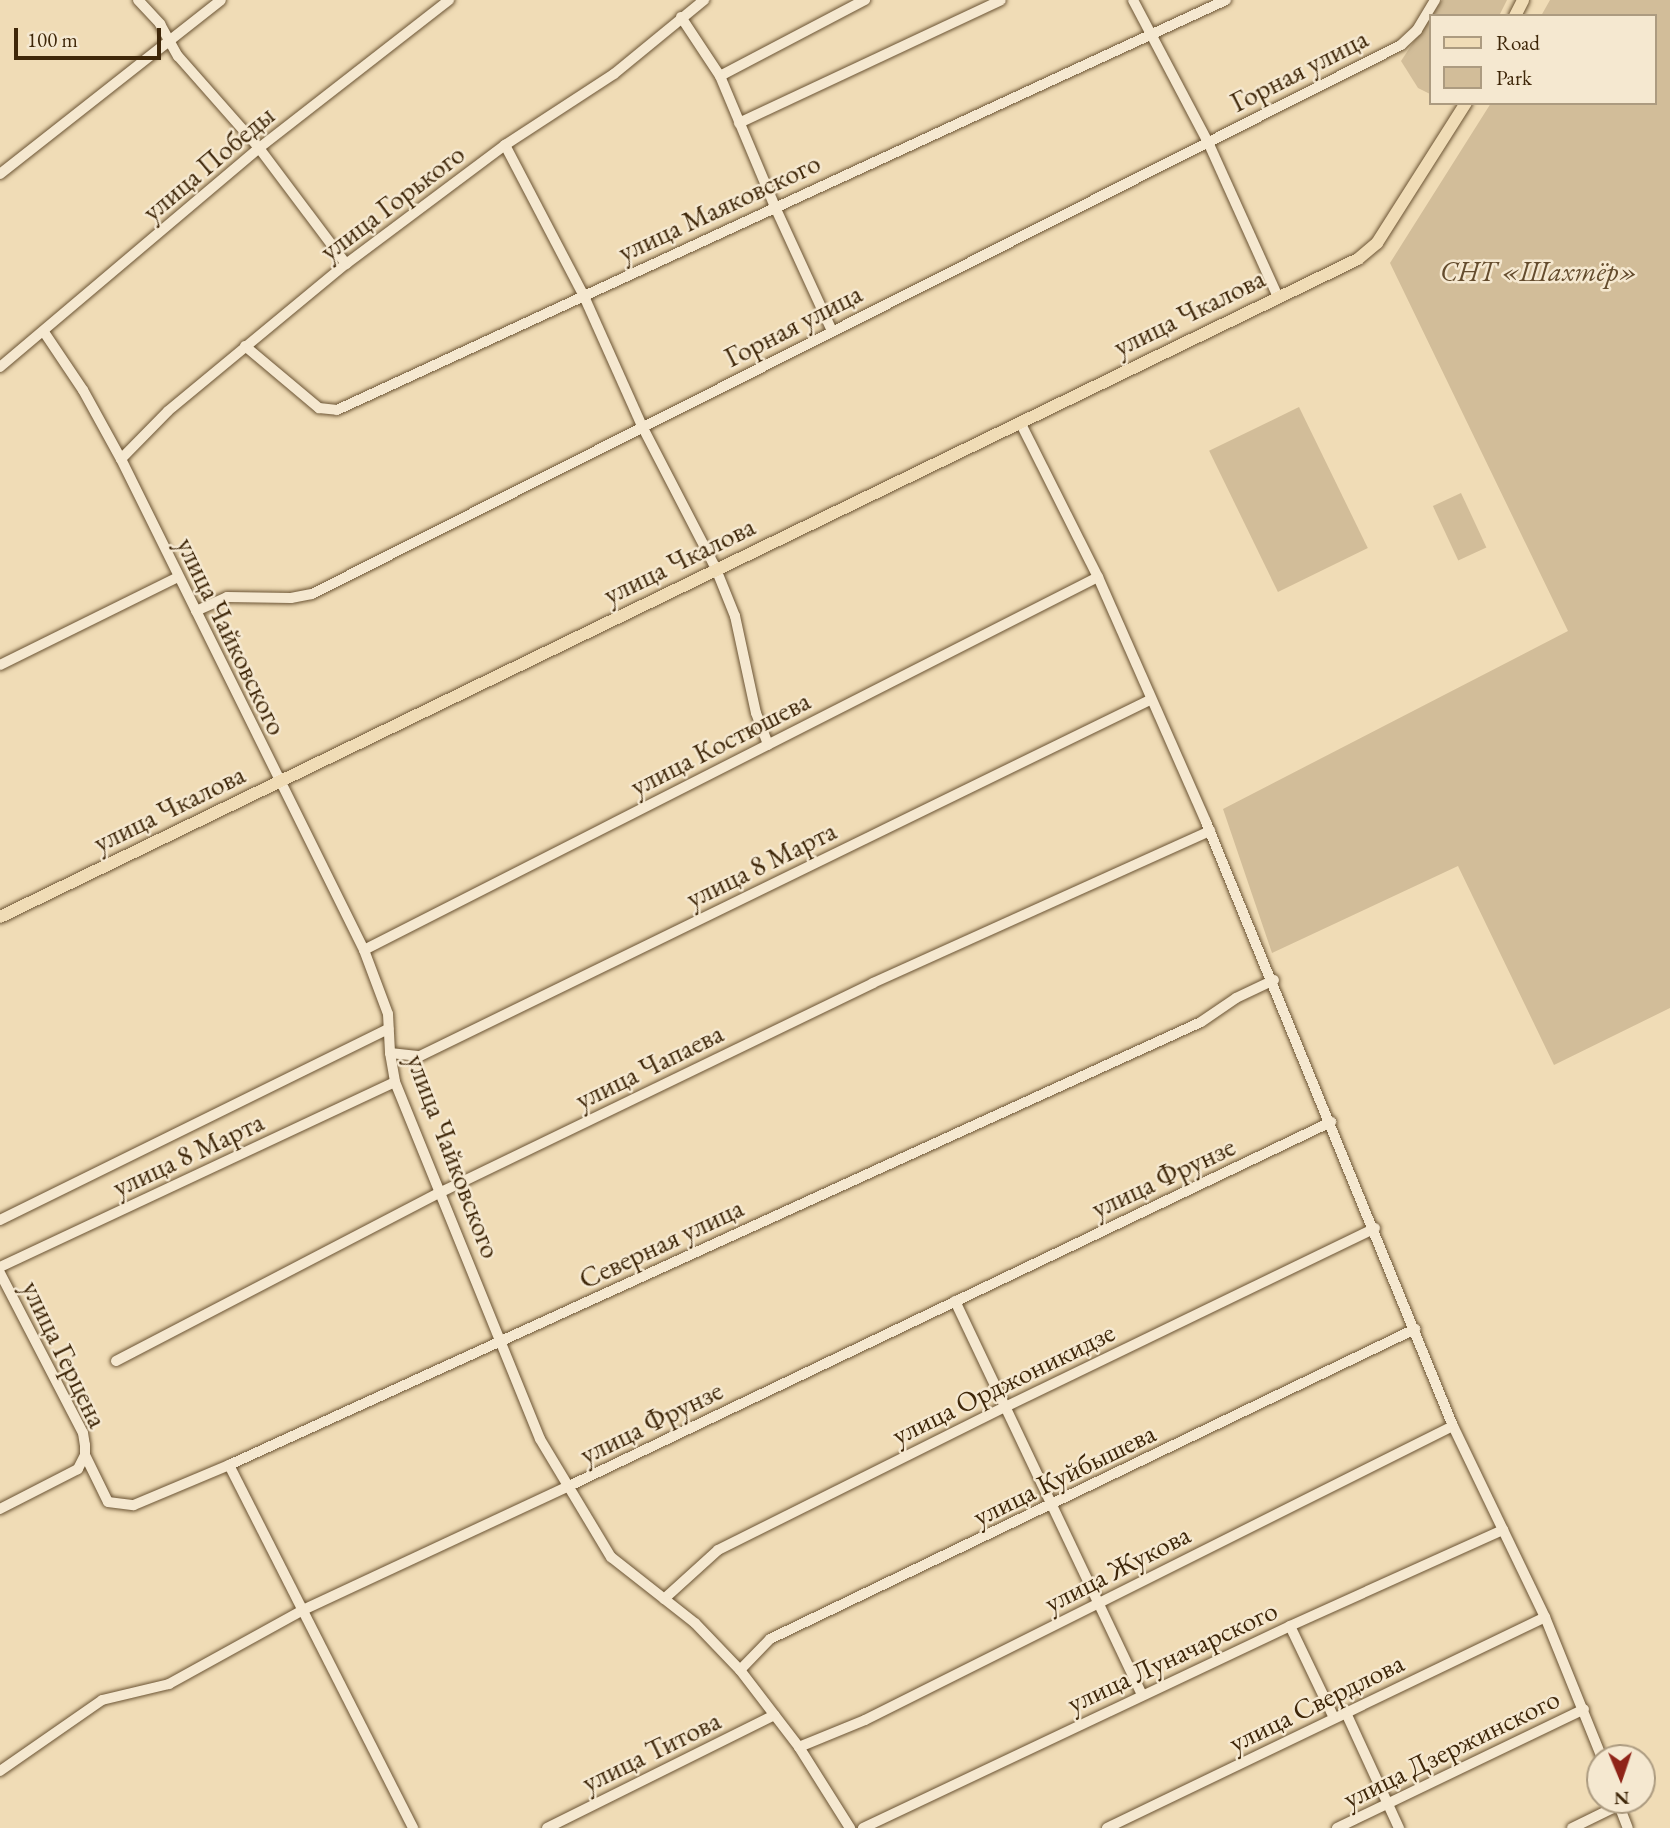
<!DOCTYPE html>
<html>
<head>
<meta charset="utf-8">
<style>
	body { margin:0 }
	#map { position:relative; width:1670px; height:1828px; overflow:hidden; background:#f0dcb6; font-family:"EB Garamond",serif }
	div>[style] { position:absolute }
	.green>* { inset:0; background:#d2bd99; transform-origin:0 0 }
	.roads { filter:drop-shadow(0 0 2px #6b5434) drop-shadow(0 0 2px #6b5434) }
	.minor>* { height:10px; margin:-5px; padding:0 5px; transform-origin:5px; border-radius:5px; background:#f5e8d0 }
	.major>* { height:12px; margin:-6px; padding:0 6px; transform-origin:6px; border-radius:6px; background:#f0dcb6 }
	span { translate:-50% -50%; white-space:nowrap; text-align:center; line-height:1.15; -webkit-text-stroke:5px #f5e8d0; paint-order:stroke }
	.street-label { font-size:28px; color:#3f2709 }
	.park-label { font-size:28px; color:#644c2d; font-style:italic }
	.legend { position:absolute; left:1429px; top:14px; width:228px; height:91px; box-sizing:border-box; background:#f5e8d0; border:2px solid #ac9b80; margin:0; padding:9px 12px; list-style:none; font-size:21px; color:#3f2709 }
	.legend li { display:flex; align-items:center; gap:14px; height:35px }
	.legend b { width:35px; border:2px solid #ac9b80 }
	.north { position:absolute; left:1586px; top:1744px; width:70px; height:70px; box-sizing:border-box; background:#f5e8d0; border:2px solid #ac9b80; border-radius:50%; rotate:178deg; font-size:19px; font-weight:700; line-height:28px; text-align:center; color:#3f2709 }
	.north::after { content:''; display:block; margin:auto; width:24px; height:32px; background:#8f2418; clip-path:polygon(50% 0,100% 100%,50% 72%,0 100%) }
	.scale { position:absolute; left:14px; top:28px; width:147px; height:32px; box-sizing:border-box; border:4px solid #3f2709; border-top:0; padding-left:9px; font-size:21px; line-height:24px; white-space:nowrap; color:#3f2709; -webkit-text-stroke:5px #f5e8d0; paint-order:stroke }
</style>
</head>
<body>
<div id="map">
	<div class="green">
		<div style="clip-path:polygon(1442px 0,1507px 0,1499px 16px,1431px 16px)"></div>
		<div style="clip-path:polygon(1550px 0,1670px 0,1670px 1008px,1554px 1065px,1458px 866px,1272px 953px,1223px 809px,1568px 631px,1390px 263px,1491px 103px,1654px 103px,1654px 16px,1541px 16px)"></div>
		<div style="clip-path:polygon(1430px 17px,1430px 94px,1418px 88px,1401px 61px)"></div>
		<div style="left:1299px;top:407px;width:157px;height:100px;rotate:64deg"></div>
		<div style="left:1461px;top:493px;width:60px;height:31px;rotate:65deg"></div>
	</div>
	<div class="roads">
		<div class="minor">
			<div style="left:138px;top:0;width:33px;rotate:47deg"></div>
			<div style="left:160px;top:24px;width:37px;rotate:61deg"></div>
			<div style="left:178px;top:56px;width:123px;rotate:48.6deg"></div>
			<div style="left:259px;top:148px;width:145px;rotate:53.1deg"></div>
			<div style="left:1133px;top:0;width:161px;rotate:62.2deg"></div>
			<div style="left:1208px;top:142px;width:168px;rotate:65.7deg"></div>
			<div style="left:681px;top:17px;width:71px;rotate:56.5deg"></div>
			<div style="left:720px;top:76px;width:164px;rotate:-27.7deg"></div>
			<div style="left:720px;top:76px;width:142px;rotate:67.2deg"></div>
			<div style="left:775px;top:207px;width:136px;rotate:65.3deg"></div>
			<div style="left:739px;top:123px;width:289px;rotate:-25.1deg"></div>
			<div style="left:505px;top:145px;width:168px;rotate:62.4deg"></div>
			<div style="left:583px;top:294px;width:145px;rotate:65.9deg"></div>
			<div style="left:642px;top:426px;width:161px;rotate:62.6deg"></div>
			<div style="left:716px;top:569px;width:51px;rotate:68deg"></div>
			<div style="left:735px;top:616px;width:99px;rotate:77.8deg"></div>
			<div style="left:756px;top:713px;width:34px;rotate:69deg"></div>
			<div style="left:0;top:174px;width:281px;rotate:-38.2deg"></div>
			<div style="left:44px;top:332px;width:70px;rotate:56.1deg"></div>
			<div style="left:83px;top:390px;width:79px;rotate:61.2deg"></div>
			<div style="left:121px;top:459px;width:548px;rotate:63.67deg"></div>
			<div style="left:364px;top:950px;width:68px;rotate:69.4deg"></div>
			<div style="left:388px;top:1014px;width:39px;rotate:87deg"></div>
			<div style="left:390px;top:1053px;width:29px;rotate:80deg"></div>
			<div style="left:395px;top:1082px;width:385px;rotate:67.9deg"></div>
			<div style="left:540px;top:1439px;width:138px;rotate:59deg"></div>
			<div style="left:611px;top:1557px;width:107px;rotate:38.2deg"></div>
			<div style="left:695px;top:1623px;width:65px;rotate:46.2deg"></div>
			<div style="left:740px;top:1670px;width:97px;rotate:52.5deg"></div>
			<div style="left:799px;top:1747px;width:96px;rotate:57.8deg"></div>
			<div style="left:245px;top:346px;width:97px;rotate:40deg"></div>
			<div style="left:319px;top:408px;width:18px;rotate:6deg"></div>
			<div style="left:337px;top:410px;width:979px;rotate:-24.76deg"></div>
			<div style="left:0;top:367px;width:339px;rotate:-40.2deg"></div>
			<div style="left:259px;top:148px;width:241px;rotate:-37.9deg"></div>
			<div style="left:1020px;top:422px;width:174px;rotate:63.3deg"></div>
			<div style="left:1098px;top:577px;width:268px;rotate:66.2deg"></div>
			<div style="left:1206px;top:822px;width:653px;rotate:67.76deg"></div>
			<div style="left:1453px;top:1426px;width:212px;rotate:64.3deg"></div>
			<div style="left:1545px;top:1617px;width:152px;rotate:68deg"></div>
			<div style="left:121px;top:459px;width:67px;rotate:-45.6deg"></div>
			<div style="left:168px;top:411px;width:231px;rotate:-39.6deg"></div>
			<div style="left:346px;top:264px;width:199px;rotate:-36.8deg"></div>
			<div style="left:505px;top:145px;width:130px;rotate:-33.1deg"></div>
			<div style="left:614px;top:74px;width:117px;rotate:-39.4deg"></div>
			<div style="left:196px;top:611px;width:34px;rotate:-24deg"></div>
			<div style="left:227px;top:597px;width:64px;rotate:0.9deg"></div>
			<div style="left:291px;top:598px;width:21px;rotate:-11deg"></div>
			<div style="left:312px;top:594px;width:1220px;rotate:-26.75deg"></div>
			<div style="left:1401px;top:45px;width:22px;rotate:-43deg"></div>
			<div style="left:1417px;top:30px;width:35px;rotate:-59deg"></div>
			<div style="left:0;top:665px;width:199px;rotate:-26.3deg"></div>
			<div style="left:364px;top:950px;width:823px;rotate:-26.94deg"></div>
			<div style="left:390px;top:1053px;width:30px;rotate:6deg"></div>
			<div style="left:420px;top:1056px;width:812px;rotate:-26deg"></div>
			<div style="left:0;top:1220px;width:433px;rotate:-26.2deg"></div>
			<div style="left:0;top:1267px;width:436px;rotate:-25.1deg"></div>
			<div style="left:0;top:1273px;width:180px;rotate:62.6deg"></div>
			<div style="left:83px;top:1433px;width:12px;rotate:81deg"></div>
			<div style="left:85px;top:1445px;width:10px;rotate:90deg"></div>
			<div style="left:85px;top:1455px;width:16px;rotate:117deg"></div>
			<div style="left:78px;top:1469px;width:88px;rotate:152.9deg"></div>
			<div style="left:955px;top:1301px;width:436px;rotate:64.6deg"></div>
			<div style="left:116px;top:1361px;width:366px;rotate:-27.5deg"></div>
			<div style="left:441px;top:1192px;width:480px;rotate:-25.8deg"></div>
			<div style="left:873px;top:983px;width:370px;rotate:-24.3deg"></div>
			<div style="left:85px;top:1455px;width:52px;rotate:63.9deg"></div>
			<div style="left:108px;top:1502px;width:26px;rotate:7deg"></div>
			<div style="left:134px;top:1505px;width:103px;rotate:-22.8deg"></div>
			<div style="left:229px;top:1465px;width:1068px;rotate:-24.5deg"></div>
			<div style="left:1201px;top:1022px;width:42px;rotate:-34.4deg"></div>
			<div style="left:1236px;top:998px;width:42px;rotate:-25.3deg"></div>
			<div style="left:229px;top:1465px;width:407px;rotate:63.1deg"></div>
			<div style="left:664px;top:1599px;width:73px;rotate:-42.2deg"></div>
			<div style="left:718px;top:1550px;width:321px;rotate:-26.5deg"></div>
			<div style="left:1005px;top:1407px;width:411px;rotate:-25.8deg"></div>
			<div style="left:1290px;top:1626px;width:102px;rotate:64.4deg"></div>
			<div style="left:740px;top:1670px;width:43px;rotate:-45.9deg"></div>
			<div style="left:770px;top:1639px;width:716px;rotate:-25.67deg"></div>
			<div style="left:1346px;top:1713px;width:127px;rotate:65.3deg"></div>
			<div style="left:799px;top:1747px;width:71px;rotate:-22.2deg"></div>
			<div style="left:865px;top:1720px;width:657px;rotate:-26.57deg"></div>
			<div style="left:0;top:1771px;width:124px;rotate:-34.8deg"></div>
			<div style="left:102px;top:1700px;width:69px;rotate:-13.4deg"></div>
			<div style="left:169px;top:1684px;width:153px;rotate:-28.9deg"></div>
			<div style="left:303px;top:1610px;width:291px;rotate:-25deg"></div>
			<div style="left:567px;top:1487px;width:847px;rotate:-25.54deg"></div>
			<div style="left:1617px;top:1800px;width:30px;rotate:69deg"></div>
			<div style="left:547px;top:1828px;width:254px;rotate:-26.4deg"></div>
			<div style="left:863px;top:1828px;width:472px;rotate:-25.3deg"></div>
			<div style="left:1290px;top:1626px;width:234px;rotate:-24.3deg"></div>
			<div style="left:1107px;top:1828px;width:486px;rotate:-25.7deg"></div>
			<div style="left:1337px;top:1828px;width:274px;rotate:-25.7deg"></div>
			<div style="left:1572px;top:1828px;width:52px;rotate:-26.1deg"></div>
		</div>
		<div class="major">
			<div style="left:1515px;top:16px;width:18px;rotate:-63deg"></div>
			<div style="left:0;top:917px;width:1509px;rotate:-25.85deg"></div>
			<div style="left:1358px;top:259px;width:25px;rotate:-40deg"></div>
			<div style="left:1377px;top:243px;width:166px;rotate:-57.6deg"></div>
		</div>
	</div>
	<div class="street-label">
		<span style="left:1299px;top:70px;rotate:-27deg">Горная улица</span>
		<span style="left:208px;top:163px;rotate:-40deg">улица Победы</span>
		<span style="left:392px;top:202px;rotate:-37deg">улица Горького</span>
		<span style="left:719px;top:207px;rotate:-25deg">улица Маяковского</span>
		<span style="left:1189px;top:312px;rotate:-26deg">улица Чкалова</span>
		<span style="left:793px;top:325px;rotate:-27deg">Горная улица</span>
		<span style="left:679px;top:560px;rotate:-26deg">улица Чкалова</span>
		<span style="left:232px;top:636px;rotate:64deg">улица Чайковского</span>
		<span style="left:720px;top:743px;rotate:-27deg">улица Костюшева</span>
		<span style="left:169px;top:808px;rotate:-26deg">улица Чкалова</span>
		<span style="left:761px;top:864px;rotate:-26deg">улица 8 Марта</span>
		<span style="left:649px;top:1066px;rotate:-26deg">улица Чапаева</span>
		<span style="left:188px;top:1154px;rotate:-25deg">улица 8 Марта</span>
		<span style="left:454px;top:1156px;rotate:69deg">улица Чайковского</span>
		<span style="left:1163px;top:1177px;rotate:-25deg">улица Фрунзе</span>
		<span style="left:661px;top:1243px;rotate:-25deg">Северная улица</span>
		<span style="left:65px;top:1354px;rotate:64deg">улица Герцена</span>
		<span style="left:1003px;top:1383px;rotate:-26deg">улица Орджоникидзе</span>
		<span style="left:651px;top:1422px;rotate:-26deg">улица Фрунзе</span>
		<span style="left:1064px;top:1474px;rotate:-26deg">улица Куйбышева</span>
		<span style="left:1117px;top:1568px;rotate:-27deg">улица Жукова</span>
		<span style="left:1172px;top:1656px;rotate:-25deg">улица Луначарского</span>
		<span style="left:1316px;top:1702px;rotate:-26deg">улица Свердлова</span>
		<span style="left:1451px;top:1748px;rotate:-26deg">улица Дзержинского</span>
		<span style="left:651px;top:1751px;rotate:-26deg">улица Титова</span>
	</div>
	<div class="park-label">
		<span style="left:1539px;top:271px">СНТ «Шахтёр»</span>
	</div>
	<ul class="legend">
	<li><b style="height:9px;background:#f0dcb6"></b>Road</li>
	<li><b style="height:19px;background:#d2bd99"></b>Park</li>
	</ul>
	<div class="north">N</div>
	<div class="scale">100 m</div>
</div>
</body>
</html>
